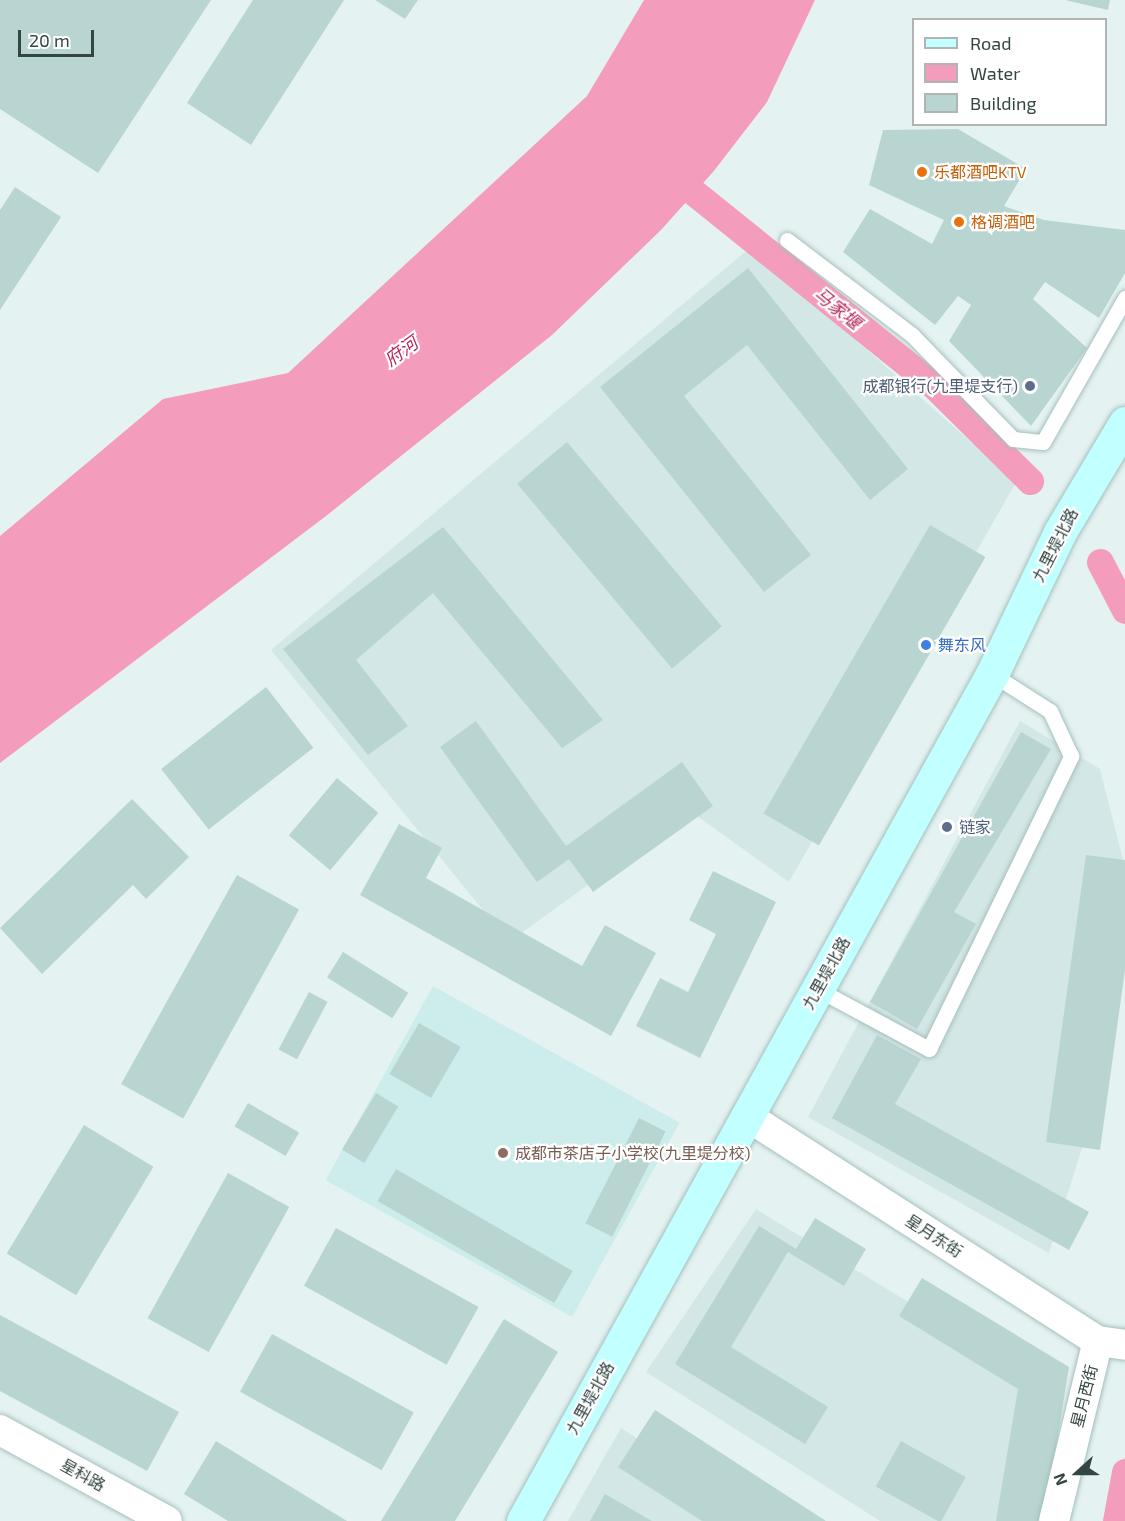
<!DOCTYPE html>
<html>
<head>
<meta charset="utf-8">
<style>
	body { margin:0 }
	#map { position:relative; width:1125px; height:1521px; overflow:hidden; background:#e4f3f2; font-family:"Exo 2","Noto Sans SC",sans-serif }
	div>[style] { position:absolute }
	.residential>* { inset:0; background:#d2e7e6 }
	.education>* { inset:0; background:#cdedec; transform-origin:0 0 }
	.water>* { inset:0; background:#f49cbb }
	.canal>* { height:27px; margin:-13.5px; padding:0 13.5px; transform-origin:13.5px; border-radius:13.5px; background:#f49cbb }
	.building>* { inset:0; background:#b9d5d1; transform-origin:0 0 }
	.roads { filter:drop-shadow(0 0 2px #a6bfbd) drop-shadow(0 0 2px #a6bfbd) }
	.lane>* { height:15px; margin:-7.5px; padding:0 7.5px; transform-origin:7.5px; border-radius:7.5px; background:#fff }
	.street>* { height:30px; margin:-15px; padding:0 15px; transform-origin:15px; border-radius:15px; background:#fff }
	.secondary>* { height:33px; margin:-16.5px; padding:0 16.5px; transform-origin:16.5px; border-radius:16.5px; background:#c2ffff }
	.dots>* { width:16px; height:16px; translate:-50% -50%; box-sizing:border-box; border:3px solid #fff; border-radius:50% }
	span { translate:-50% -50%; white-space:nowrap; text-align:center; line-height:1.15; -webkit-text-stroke:4.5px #fff; paint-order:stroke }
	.food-label { font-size:16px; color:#c56008 }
	.left { translate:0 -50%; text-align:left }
	.service-label { font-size:16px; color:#4e5e75 }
	.right { translate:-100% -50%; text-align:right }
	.street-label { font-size:16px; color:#344643 }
	.shop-label { font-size:16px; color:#366cbe }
	.education-label { font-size:16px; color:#785e54 }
	.water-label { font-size:18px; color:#b72757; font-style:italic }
	.legend { position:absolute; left:912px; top:18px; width:195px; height:108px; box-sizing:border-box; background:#fff; border:2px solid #aeb5b4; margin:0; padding:8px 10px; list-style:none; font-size:18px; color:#344643 }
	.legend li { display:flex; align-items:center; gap:12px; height:30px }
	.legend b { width:30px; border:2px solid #aeb5b4 }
	.north { position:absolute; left:1047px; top:1443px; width:60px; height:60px; -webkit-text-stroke:4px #fff; paint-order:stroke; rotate:249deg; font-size:16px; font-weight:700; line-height:24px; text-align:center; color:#344643 }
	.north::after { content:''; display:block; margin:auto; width:21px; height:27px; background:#344643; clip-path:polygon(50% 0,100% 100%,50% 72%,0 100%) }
	.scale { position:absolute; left:18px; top:30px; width:76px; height:27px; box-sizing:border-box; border:3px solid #344643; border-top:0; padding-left:8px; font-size:18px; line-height:21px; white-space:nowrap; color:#344643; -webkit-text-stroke:4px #fff; paint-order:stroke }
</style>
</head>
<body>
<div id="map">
	<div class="residential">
		<div style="clip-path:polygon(751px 247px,1016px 482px,789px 882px,690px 811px,509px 942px,271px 650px)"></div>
		<div style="clip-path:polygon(1020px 721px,1100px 769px,1125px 868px,1109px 1062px,1049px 1253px,808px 1117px)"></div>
		<div style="clip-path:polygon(756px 1209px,1044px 1385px,1015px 1521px,880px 1521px,646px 1372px)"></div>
		<div style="clip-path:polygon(621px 1428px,761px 1521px,568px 1521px)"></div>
	</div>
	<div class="education">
		<div style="left:433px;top:986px;width:282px;height:222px;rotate:29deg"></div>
	</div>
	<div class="water">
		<div style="clip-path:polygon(644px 0,815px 0,767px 102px,713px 172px,661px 230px,552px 335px,326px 516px,0 763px,0 536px,163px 399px,288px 373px,587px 96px)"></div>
	</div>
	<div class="canal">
		<div style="left:666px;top:170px;width:341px;rotate:38.8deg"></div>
		<div style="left:932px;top:384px;width:138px;rotate:44.7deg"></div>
		<div style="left:1100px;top:562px;width:54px;rotate:62.5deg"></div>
		<div style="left:1116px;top:1521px;width:50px;rotate:-79.6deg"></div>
	</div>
	<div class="building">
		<div style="clip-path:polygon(0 0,211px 0,98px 173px,0 109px)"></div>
		<div style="clip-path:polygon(253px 0,344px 0,251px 145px,187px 103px)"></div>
		<div style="clip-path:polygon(375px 0,418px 0,405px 19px)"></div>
		<div style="clip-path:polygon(1065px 0,1110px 0,1108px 10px)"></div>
		<div style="clip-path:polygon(958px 129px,1026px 169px,1004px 206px,1044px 220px,1125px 230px,1125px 273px,1099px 318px,1045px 282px,1033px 299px,1087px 348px,1031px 426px,949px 341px,971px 305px,958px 296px,935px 325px,843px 252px,870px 209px,932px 244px,944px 220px,869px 185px,883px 130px)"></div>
		<div style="clip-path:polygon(15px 187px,61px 217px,0 310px,0 210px)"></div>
		<div style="clip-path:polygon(748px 268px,908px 469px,870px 500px,747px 345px,684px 396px,811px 555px,764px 592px,600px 387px)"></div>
		<div style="left:567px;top:442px;width:241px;height:65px;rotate:50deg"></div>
		<div style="left:930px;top:525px;width:64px;height:333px;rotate:30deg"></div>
		<div style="clip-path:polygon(443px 527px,603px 720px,562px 748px,433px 593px,356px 660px,408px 726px,368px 755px,283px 649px)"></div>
		<div style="left:266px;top:687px;width:77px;height:133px;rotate:52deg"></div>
		<div style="clip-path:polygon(476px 721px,566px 846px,682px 762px,713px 806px,593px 892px,569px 859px,537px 882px,440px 747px)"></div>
		<div style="clip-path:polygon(1021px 732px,1051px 749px,954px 912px,976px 924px,917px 1029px,870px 1002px)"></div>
		<div style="left:337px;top:778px;width:54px;height:75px;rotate:40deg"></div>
		<div style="clip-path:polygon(132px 799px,189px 857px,146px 899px,133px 885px,42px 974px,0 928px)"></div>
		<div style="clip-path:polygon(399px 824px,442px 848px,426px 878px,582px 966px,605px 925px,656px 953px,611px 1036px,360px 895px)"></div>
		<div style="clip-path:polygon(1086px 855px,1125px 860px,1125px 970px,1100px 1150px,1046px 1142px)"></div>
		<div style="clip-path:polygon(713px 871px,776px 902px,700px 1058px,636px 1026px,660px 978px,688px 992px,716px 934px,689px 920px)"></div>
		<div style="left:237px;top:875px;width:71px;height:239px;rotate:29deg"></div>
		<div style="left:343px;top:952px;width:77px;height:30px;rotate:32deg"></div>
		<div style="left:309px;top:992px;width:21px;height:65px;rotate:28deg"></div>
		<div style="left:419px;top:1023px;width:48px;height:59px;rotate:30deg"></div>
		<div style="clip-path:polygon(877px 1035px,921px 1059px,895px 1104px,1089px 1212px,1069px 1250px,832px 1118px)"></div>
		<div style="left:376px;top:1093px;width:26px;height:66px;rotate:31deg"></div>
		<div style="left:248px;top:1103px;width:59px;height:27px;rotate:30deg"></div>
		<div style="left:639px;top:1118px;width:30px;height:118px;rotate:27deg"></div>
		<div style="left:84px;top:1125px;width:81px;height:150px;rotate:31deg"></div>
		<div style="left:396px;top:1169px;width:204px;height:37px;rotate:30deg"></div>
		<div style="left:228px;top:1173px;width:70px;height:166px;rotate:29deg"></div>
		<div style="clip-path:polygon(815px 1218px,866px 1249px,844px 1286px,788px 1252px,731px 1347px,828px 1407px,805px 1444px,675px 1364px,759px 1226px,796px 1249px)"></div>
		<div style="left:336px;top:1228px;width:163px;height:66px;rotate:29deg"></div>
		<div style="clip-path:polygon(922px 1278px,1069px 1367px,1044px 1521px,996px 1521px,1018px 1389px,899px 1316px)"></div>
		<div style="clip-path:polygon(0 1315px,179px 1412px,147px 1471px,0 1391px)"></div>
		<div style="clip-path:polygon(504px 1319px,558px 1352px,455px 1521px,381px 1521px)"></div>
		<div style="left:272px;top:1334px;width:162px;height:66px;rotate:29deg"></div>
		<div style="clip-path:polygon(655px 1410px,826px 1521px,702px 1521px,618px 1467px)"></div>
		<div style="clip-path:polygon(216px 1441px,347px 1521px,228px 1521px,184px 1494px)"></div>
		<div style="left:901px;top:1441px;width:74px;height:52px;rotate:29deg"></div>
		<div style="clip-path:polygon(605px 1494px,652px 1521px,590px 1521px)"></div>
	</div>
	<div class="roads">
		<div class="lane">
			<div style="left:787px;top:240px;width:157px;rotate:37.2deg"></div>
			<div style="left:912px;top:335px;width:145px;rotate:45.8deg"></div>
			<div style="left:1013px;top:439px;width:30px;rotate:6deg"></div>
			<div style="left:1043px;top:442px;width:166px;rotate:-60.3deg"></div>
			<div style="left:817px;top:989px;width:127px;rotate:28.2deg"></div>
			<div style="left:929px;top:1049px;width:326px;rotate:-64.1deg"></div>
			<div style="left:1071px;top:756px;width:50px;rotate:-115deg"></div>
			<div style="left:1050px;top:711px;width:69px;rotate:-147.5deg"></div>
		</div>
		<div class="street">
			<div style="left:747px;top:1116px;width:417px;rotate:32.7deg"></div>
			<div style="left:1098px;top:1341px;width:27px;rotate:8deg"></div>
			<div style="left:0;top:1430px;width:190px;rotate:28.6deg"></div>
			<div style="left:1054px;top:1521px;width:185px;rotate:-76.3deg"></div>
		</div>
		<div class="secondary">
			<div style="left:523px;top:1521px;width:968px;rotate:-61.03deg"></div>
			<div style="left:992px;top:674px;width:157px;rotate:-64.4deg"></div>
			<div style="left:1060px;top:532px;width:127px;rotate:-59.2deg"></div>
		</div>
	</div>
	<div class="dots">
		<div style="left:922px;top:172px;background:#e8710a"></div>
		<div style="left:959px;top:222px;background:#e8710a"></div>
		<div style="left:1030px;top:386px;background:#5c6f8a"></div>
		<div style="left:926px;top:645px;background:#3f7fe0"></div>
		<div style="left:947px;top:827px;background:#5c6f8a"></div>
		<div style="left:503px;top:1153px;background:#8d6e63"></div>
	</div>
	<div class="food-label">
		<span class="left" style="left:934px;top:172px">乐都酒吧KTV</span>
		<span class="left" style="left:971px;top:222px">格调酒吧</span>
	</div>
	<div class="service-label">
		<span class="right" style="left:1018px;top:386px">成都银行(九里堤支行)</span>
		<span class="left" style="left:959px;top:827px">链家</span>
	</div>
	<div class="street-label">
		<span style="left:1055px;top:545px;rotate:-63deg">九里堤北路</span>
		<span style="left:826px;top:973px;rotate:-61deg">九里堤北路</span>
		<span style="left:934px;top:1236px;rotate:33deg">星月东街</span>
		<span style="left:1084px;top:1396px;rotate:-76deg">星月西街</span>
		<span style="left:590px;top:1398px;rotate:-61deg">九里堤北路</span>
		<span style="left:83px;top:1475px;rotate:29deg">星科路</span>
	</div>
	<div class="shop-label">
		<span class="left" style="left:938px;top:645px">舞东风</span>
	</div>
	<div class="education-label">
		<span class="left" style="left:515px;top:1153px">成都市茶店子小学校(九里堤分校)</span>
	</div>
	<div class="water-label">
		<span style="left:838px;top:308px;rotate:39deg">马家堰</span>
		<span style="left:401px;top:351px;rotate:-36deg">府河</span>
	</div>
	<ul class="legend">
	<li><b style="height:8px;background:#c2ffff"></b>Road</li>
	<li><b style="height:16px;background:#f49cbb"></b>Water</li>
	<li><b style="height:16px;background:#b9d5d1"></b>Building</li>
	</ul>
	<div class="north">N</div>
	<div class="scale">20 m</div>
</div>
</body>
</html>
